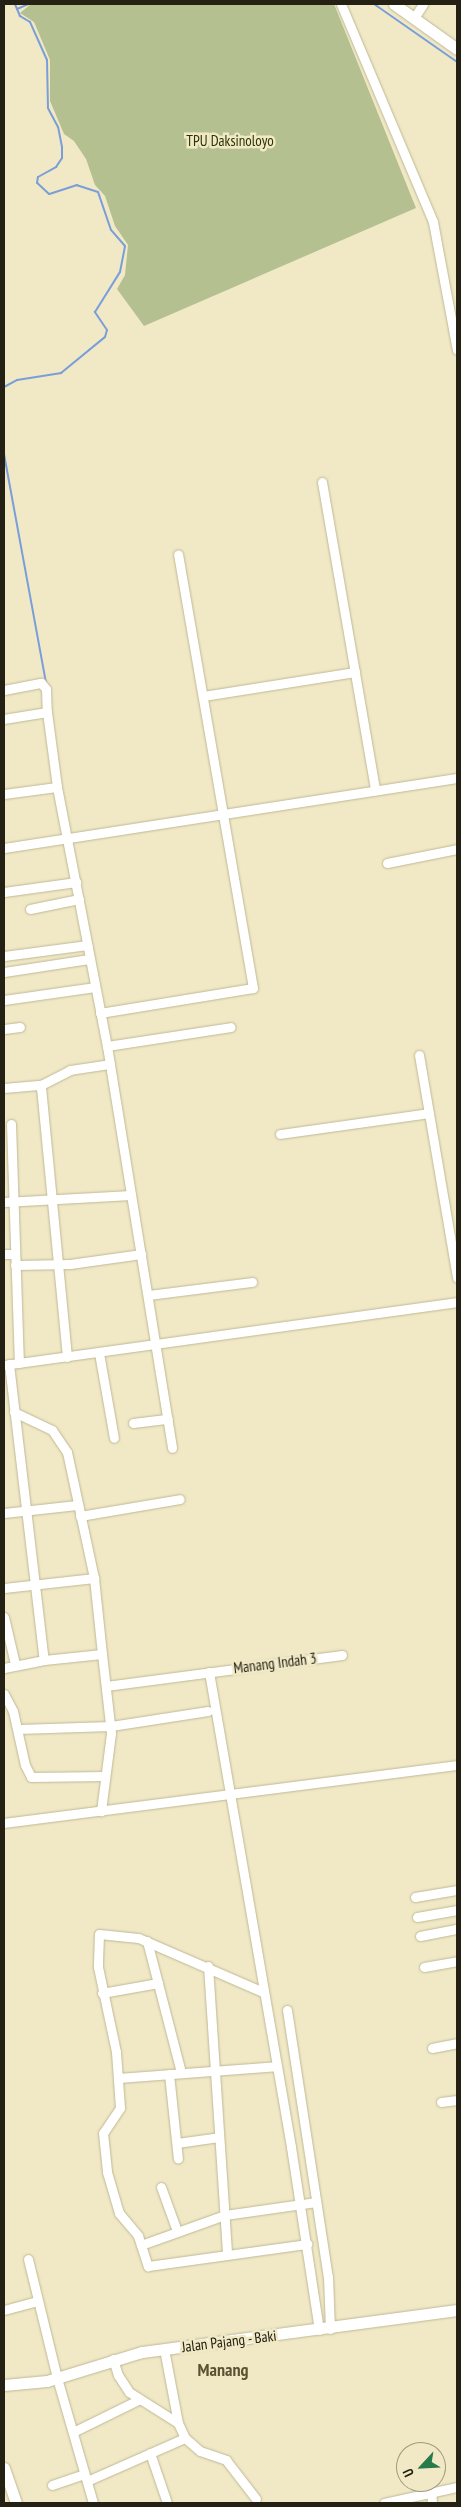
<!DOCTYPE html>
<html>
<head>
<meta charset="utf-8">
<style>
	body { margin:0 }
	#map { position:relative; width:461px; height:2507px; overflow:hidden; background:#f1e9c6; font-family:"PT Sans Narrow",sans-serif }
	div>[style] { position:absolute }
	.green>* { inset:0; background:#b4c090 }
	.stream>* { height:2px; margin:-1px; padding:0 1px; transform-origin:1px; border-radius:1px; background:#7a9ed9 }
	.roads { filter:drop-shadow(0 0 1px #bfb895) drop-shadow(0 0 1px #bfb895) }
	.street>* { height:9px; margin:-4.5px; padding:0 4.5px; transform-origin:4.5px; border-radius:4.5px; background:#fff }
	.secondary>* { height:11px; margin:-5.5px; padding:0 5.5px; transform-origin:5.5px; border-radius:5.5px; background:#fff }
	span { translate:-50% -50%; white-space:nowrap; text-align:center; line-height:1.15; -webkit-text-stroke:5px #f1e9c6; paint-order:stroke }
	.park-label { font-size:15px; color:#2b3500 }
	.street-label { font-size:15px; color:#242114 }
	.quarter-label { font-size:18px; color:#595334; font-weight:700 }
	.frame { position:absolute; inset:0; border:5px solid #242114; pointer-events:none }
	.north { position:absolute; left:396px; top:2442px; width:50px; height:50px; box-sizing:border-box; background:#f1e9c6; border:1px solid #9f997f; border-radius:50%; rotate:245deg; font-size:14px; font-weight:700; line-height:20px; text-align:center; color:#242114 }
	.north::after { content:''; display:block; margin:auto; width:18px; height:22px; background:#297a4b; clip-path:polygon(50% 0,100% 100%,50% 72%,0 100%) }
</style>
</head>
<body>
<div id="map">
	<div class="green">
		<div style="clip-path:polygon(31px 4px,334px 4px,416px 208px,144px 326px,117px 289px,125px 275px,128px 245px,115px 226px,105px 196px,95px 185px,86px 159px,74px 141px,64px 134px,50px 101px,50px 60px,34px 22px,20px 13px)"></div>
	</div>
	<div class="stream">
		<div style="left:374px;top:4px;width:101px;rotate:34.9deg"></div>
		<div style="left:17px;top:9px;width:13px;rotate:-23deg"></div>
		<div style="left:4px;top:387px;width:15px;rotate:-28deg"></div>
		<div style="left:17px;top:380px;width:45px;rotate:-9deg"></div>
		<div style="left:61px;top:373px;width:57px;rotate:-39.3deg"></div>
		<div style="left:105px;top:337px;width:7px;rotate:-74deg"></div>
		<div style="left:107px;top:330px;width:22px;rotate:-124deg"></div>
		<div style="left:95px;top:312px;width:47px;rotate:-58deg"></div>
		<div style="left:120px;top:272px;width:26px;rotate:-79deg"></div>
		<div style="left:125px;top:246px;width:21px;rotate:-131deg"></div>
		<div style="left:111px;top:230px;width:40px;rotate:-108.9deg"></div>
		<div style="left:98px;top:192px;width:22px;rotate:-162deg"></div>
		<div style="left:77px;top:185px;width:29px;rotate:162deg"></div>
		<div style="left:49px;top:194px;width:16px;rotate:-137deg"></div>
		<div style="left:37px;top:183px;width:6px;rotate:-81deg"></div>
		<div style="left:38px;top:177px;width:21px;rotate:-29deg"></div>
		<div style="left:56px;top:167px;width:11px;rotate:-56deg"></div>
		<div style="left:62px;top:158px;width:11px;rotate:-90deg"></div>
		<div style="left:62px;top:147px;width:20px;rotate:-101deg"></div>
		<div style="left:58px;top:127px;width:21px;rotate:-118deg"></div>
		<div style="left:48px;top:108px;width:48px;rotate:-91.2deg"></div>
		<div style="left:47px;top:60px;width:42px;rotate:-114.1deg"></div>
		<div style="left:30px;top:22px;width:12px;rotate:-149deg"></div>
		<div style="left:20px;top:16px;width:13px;rotate:-113deg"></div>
		<div style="left:4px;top:454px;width:232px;rotate:79.6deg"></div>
	</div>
	<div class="roads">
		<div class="street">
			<div style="left:341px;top:4px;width:237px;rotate:67.1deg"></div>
			<div style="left:433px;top:222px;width:130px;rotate:79.4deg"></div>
			<div style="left:414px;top:18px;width:17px;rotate:-57deg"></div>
			<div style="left:322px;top:482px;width:313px;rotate:80.2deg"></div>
			<div style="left:4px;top:690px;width:38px;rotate:-11deg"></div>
			<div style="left:41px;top:683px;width:8px;rotate:50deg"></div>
			<div style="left:46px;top:689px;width:23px;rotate:88deg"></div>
			<div style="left:47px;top:712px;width:44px;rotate:170.8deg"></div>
			<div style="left:203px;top:696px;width:154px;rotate:-9deg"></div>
			<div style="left:47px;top:712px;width:76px;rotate:82.4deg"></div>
			<div style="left:57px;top:787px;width:264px;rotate:79.1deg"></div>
			<div style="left:107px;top:1046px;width:407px;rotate:80.8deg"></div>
			<div style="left:4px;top:794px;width:53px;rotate:-7.5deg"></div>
			<div style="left:4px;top:848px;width:458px;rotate:-8.8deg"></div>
			<div style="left:387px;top:863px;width:71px;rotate:-11.3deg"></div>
			<div style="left:4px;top:892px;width:73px;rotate:-7.9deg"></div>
			<div style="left:30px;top:909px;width:50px;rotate:-11.5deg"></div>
			<div style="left:4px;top:956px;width:84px;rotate:-7.5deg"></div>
			<div style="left:4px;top:972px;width:86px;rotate:-8.7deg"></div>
			<div style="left:4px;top:1000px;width:92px;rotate:-8.1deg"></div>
			<div style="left:100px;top:1013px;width:155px;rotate:-9.3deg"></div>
			<div style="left:253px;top:988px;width:440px;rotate:-99.8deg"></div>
			<div style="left:4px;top:1029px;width:16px;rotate:-7deg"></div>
			<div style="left:107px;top:1046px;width:125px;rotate:-8.7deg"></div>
			<div style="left:419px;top:1055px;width:226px;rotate:80.3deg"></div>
			<div style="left:4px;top:1088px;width:37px;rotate:-5deg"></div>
			<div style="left:11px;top:1124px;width:239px;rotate:88.1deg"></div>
			<div style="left:280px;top:1134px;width:150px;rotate:-8deg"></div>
			<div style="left:4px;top:1202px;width:127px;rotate:-3.2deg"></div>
			<div style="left:4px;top:1254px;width:11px"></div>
			<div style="left:15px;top:1265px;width:55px;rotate:-1deg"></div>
			<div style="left:70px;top:1264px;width:72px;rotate:-8deg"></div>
			<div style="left:149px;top:1295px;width:104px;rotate:-7.2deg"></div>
			<div style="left:99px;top:1353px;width:86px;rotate:80deg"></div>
			<div style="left:67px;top:1357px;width:269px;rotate:-95.5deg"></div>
			<div style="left:41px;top:1089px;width:4px;rotate:-90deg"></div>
			<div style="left:41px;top:1085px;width:33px;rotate:-27deg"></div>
			<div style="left:70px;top:1070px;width:40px;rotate:-8.5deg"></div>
			<div style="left:9px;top:1364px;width:298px;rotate:83.3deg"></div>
			<div style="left:44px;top:1660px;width:58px;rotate:-5.9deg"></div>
			<div style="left:102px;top:1654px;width:80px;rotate:83.5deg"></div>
			<div style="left:111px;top:1733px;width:79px;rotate:97.3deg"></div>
			<div style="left:4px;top:1365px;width:457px;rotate:-7.9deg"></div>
			<div style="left:14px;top:1412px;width:42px;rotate:25.3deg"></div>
			<div style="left:52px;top:1430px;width:27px;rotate:56deg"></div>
			<div style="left:67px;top:1452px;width:129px;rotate:77.9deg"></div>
			<div style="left:94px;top:1578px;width:76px;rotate:84deg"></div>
			<div style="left:133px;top:1423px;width:35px;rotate:-7deg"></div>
			<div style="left:4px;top:1513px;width:73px;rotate:-6.3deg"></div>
			<div style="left:80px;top:1516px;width:101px;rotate:-9.6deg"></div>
			<div style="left:4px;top:1588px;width:91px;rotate:-6.3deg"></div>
			<div style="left:4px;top:1617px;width:48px;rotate:76.8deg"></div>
			<div style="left:4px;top:1668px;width:41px;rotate:-11.3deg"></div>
			<div style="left:209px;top:1672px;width:482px;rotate:80.2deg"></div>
			<div style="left:291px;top:2147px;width:185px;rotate:81.3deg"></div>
			<div style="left:106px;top:1686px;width:238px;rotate:-7.5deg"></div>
			<div style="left:4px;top:1694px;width:19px;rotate:62deg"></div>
			<div style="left:13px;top:1711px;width:55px;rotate:77.5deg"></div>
			<div style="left:25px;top:1765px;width:13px;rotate:63deg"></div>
			<div style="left:31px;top:1777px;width:73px;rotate:-0.8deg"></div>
			<div style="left:18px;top:1729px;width:93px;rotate:-1.8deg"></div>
			<div style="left:111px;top:1726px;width:98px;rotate:-8.8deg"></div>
			<div style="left:4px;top:1823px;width:457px;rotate:-7.3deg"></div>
			<div style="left:415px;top:1897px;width:43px;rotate:-9.5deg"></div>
			<div style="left:417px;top:1917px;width:41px;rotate:-9.9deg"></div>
			<div style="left:420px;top:1936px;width:38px;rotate:-11deg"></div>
			<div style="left:147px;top:1941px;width:135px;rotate:75.5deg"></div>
			<div style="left:208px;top:1966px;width:289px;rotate:86.2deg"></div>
			<div style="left:424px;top:1967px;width:34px;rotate:-10deg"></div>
			<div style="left:263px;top:1992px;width:136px;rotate:-156.6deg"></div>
			<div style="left:138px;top:1938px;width:39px;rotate:-174deg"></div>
			<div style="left:99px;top:1934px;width:33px;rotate:92deg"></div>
			<div style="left:98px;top:1967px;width:87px;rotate:78deg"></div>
			<div style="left:116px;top:2052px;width:56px;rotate:85.9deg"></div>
			<div style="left:120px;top:2108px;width:30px;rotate:124deg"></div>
			<div style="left:103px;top:2133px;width:39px;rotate:84deg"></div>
			<div style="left:107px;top:2172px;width:43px;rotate:73.7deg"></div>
			<div style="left:119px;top:2213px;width:30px;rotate:50deg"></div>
			<div style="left:138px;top:2236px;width:32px;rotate:72deg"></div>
			<div style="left:148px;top:2266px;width:161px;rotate:-7.9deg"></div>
			<div style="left:102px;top:1993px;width:57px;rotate:-10.1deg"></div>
			<div style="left:287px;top:2010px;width:270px;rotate:81.3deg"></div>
			<div style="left:328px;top:2277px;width:52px;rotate:87.8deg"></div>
			<div style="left:432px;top:2048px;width:25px;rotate:-11deg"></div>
			<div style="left:169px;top:2074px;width:85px;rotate:84deg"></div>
			<div style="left:118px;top:2078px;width:158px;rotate:-4.3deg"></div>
			<div style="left:441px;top:2102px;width:16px;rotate:-7deg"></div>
			<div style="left:177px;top:2143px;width:42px;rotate:-8.1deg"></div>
			<div style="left:161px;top:2187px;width:47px;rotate:70deg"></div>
			<div style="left:141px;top:2245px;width:89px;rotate:-19.7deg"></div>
			<div style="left:225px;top:2215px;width:92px;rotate:-8.1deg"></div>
			<div style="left:28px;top:2259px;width:122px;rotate:76.3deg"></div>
			<div style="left:57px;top:2378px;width:130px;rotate:73.9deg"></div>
			<div style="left:4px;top:2310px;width:35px;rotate:-15deg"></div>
			<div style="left:164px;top:2349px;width:75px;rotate:79.3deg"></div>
			<div style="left:178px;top:2423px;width:17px;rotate:65deg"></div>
			<div style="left:185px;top:2438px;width:20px;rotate:41deg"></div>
			<div style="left:200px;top:2451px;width:28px;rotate:19deg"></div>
			<div style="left:226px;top:2460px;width:49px;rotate:52.4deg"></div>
			<div style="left:113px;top:2359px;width:17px;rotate:73deg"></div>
			<div style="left:118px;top:2375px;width:20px;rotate:57deg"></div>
			<div style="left:129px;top:2392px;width:58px;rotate:32.3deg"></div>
			<div style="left:73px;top:2432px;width:72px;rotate:-26.2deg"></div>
			<div style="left:150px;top:2453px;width:53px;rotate:71.2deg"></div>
			<div style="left:87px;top:2481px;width:107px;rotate:-23.7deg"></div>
			<div style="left:52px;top:2485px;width:34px;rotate:-19deg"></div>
			<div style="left:431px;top:2491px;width:12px;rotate:85deg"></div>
			<div style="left:384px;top:2503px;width:75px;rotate:-12.4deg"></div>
		</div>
		<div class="secondary">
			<div style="left:394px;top:4px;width:77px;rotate:35.5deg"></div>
			<div style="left:4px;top:2385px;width:43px;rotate:-5.3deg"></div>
			<div style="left:47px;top:2381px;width:99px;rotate:-17deg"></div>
			<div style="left:142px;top:2352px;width:318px;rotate:-7.6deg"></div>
			<div style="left:4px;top:2468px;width:37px;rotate:71deg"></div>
		</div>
	</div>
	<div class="park-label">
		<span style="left:230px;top:141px">TPU Daksinoloyo</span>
	</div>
	<div class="street-label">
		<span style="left:275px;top:1663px;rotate:-7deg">Manang Indah 3</span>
		<span style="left:229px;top:2341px;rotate:-7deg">Jalan Pajang - Baki</span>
	</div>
	<div class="quarter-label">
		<span style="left:223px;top:2370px">Manang</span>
	</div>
	<div class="frame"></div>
	<div class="north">U</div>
</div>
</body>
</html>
